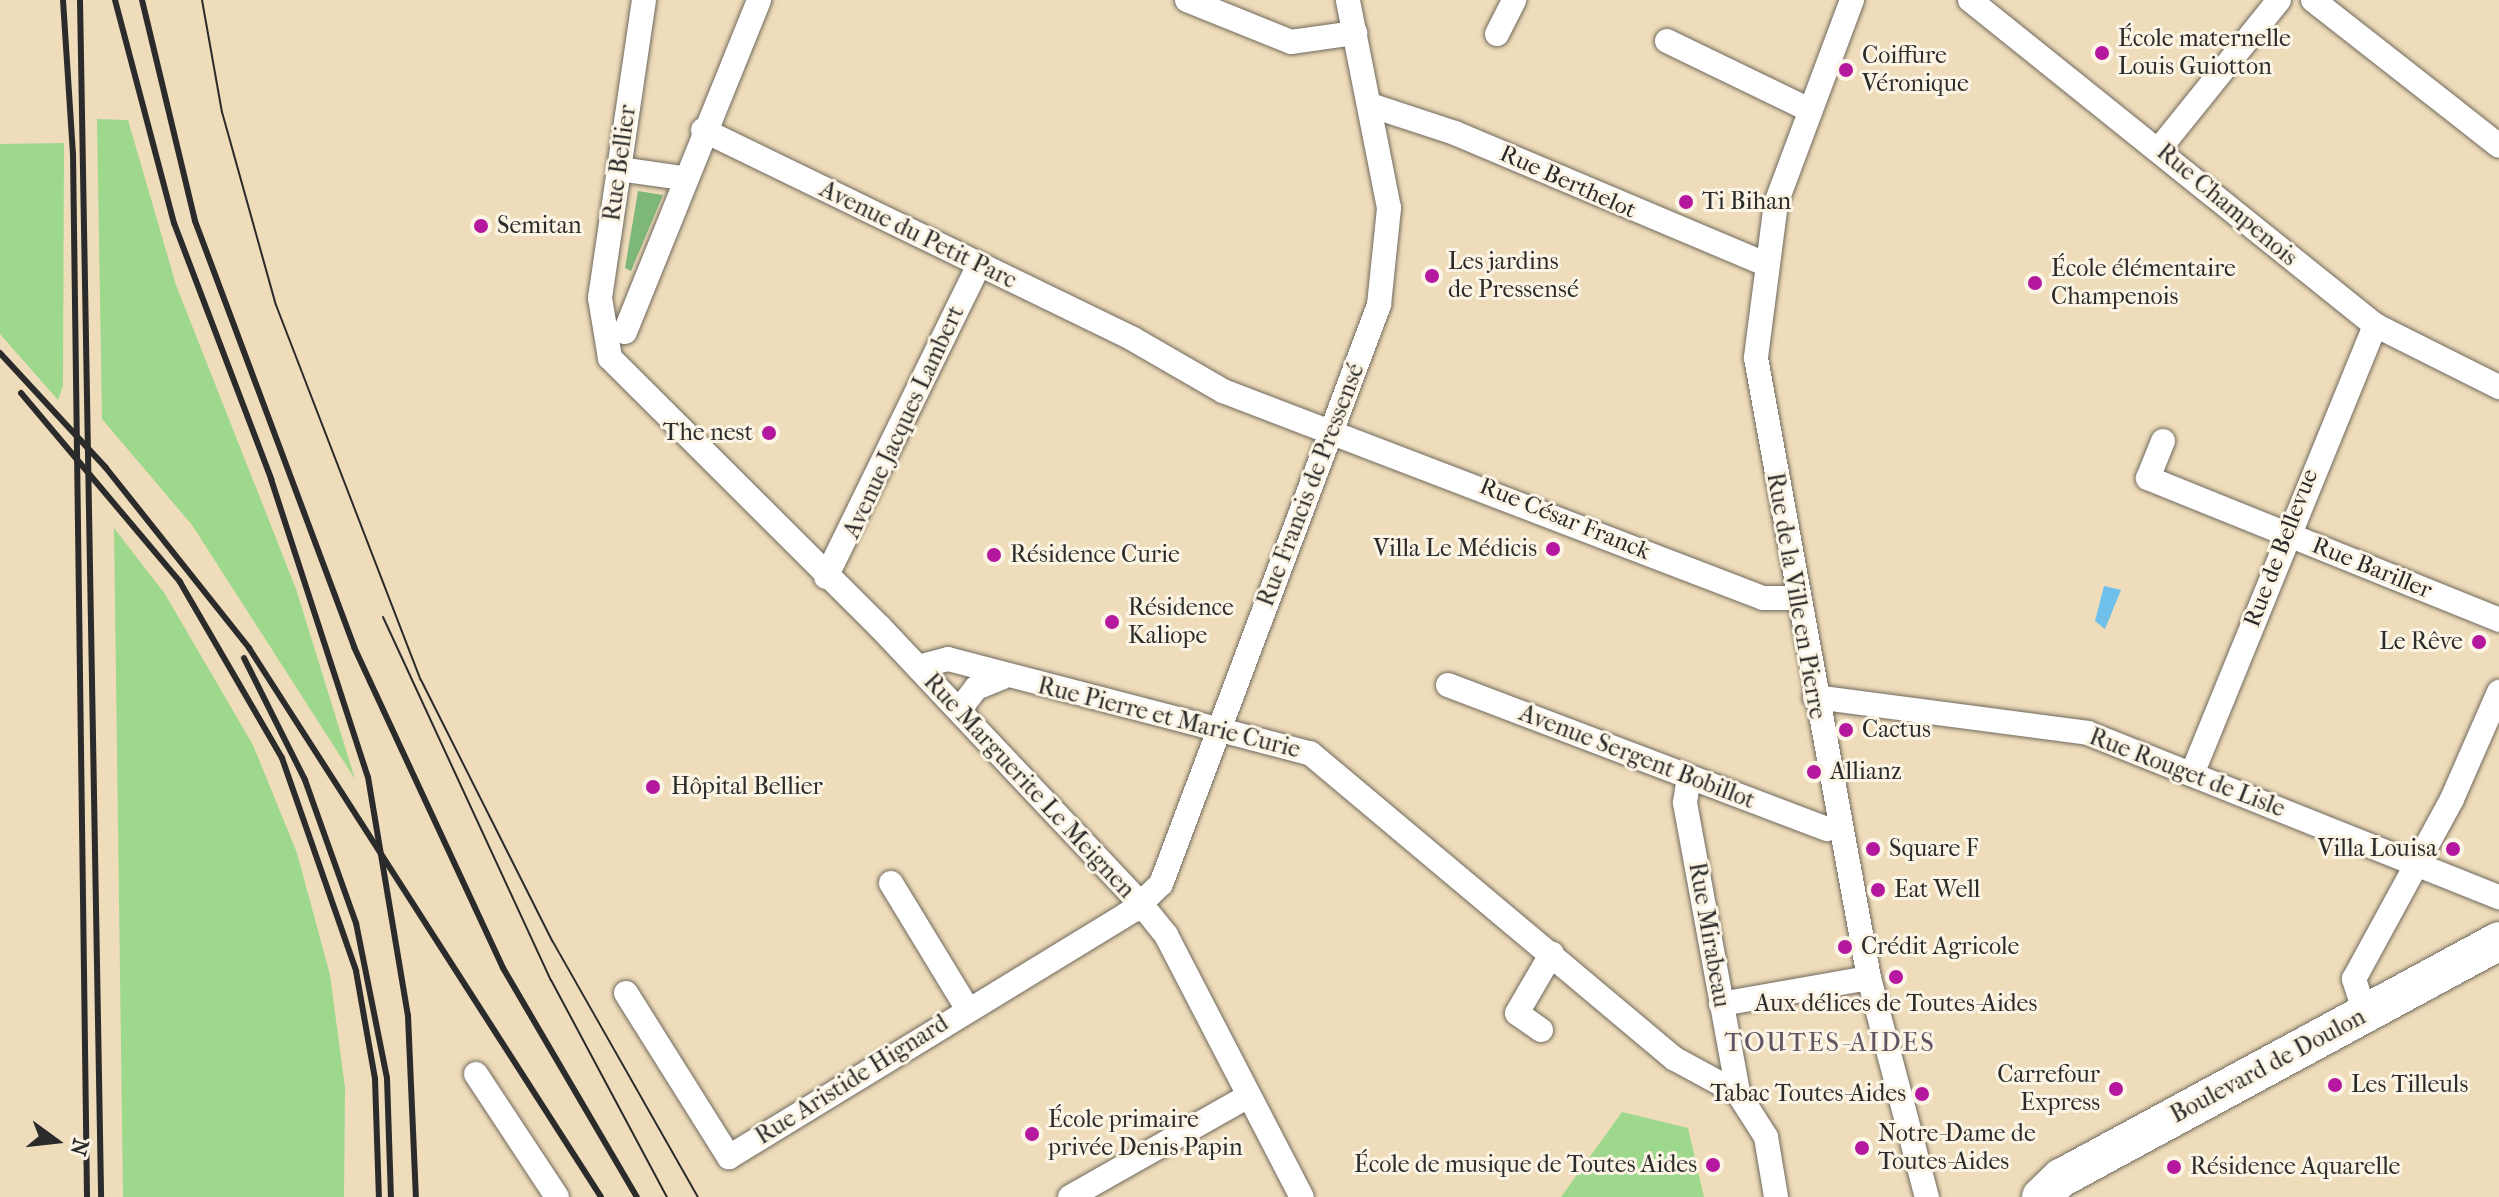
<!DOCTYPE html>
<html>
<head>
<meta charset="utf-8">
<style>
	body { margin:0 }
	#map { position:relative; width:2499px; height:1197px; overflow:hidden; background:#efdcba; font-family:"IM FELL French Canon",serif }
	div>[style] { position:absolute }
	.green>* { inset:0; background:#9dd88c }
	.forest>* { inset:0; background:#7eb878 }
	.water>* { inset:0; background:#6ec0ea }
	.roads { filter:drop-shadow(0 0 2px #70695d) drop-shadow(0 0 2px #70695d) }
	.street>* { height:24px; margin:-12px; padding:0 12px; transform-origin:12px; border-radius:12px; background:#fff }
	.primary>* { height:38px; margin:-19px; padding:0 19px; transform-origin:19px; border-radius:19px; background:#fff }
	.tram>* { height:2px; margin:-1px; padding:0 1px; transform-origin:1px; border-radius:1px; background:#2b2b2b }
	.rail>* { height:6px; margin:-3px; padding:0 3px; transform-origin:3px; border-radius:3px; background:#2b2b2b }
	.dots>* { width:22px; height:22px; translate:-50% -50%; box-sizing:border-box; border:4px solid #fcf5e5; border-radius:50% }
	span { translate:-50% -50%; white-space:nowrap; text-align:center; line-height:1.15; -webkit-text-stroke:6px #fcf5e5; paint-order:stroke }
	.poi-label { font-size:24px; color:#2b2b2b }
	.left { translate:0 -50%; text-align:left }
	.right { translate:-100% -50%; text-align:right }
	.street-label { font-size:24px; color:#2b2b2b }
	.neighbourhood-label { font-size:26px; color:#615564; letter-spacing:2px }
	.north { position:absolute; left:16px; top:1101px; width:80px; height:80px; -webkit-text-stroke:6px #fcf5e5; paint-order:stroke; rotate:105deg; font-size:22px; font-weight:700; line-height:32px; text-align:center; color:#2b2b2b }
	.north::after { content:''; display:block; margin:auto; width:28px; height:36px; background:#2b2b2b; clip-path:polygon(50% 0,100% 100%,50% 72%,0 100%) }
</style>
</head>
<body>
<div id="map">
	<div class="green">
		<div style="clip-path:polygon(97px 119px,128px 120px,176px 285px,296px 589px,355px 779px,192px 525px,102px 419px)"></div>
		<div style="clip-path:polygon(64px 143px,63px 386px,58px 400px,0 334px,0 144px)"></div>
		<div style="clip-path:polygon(114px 528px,165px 594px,253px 745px,297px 853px,330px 975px,345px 1088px,344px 1197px,123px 1197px)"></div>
		<div style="clip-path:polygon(1622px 1112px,1688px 1128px,1704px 1197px,1561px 1197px)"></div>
	</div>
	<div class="forest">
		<div style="clip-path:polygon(638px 191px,663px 195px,631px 271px,625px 268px)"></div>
	</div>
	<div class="water">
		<div style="clip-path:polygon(2104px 586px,2121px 590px,2105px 629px,2095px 621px)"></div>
	</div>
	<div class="roads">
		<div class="street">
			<div style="left:644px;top:0;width:301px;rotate:98.4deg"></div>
			<div style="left:600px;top:298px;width:61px;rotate:80.5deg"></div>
			<div style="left:610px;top:358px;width:380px;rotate:44.9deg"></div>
			<div style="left:879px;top:626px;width:382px;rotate:46.7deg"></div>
			<div style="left:1141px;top:904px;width:40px;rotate:51deg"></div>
			<div style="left:1166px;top:935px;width:295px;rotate:62.6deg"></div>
			<div style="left:1187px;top:0;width:112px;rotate:22deg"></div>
			<div style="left:1291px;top:42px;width:65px;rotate:-8deg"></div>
			<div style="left:1852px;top:0;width:217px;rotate:110.5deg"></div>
			<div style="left:1776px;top:203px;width:156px;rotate:97.4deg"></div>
			<div style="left:1756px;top:358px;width:630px;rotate:79.67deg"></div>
			<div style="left:1869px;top:978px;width:227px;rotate:75.2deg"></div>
			<div style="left:1970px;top:0;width:519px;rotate:38.75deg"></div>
			<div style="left:2375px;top:325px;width:139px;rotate:26.6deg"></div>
			<div style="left:2313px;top:0;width:236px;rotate:38.1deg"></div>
			<div style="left:1497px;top:34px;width:38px;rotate:-63deg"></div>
			<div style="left:1667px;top:41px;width:159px;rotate:25.8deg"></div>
			<div style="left:1370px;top:105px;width:89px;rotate:18.2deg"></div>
			<div style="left:1455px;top:133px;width:337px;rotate:22.9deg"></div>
			<div style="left:703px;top:130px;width:478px;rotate:25.9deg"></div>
			<div style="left:1133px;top:339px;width:104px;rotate:30deg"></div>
			<div style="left:1223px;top:391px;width:578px;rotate:20.97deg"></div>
			<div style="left:1763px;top:598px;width:32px"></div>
			<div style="left:2160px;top:148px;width:190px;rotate:-51.2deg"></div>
			<div style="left:619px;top:169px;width:65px;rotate:8deg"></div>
			<div style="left:625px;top:332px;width:358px;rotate:-68deg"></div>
			<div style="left:2163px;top:441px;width:40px;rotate:112deg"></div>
			<div style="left:2148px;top:478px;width:379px;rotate:22deg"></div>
			<div style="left:826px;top:577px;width:348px;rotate:-63.9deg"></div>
			<div style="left:918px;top:667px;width:31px;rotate:-15deg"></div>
			<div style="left:948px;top:659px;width:374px;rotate:14.6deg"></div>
			<div style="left:1310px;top:753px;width:476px;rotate:40deg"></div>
			<div style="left:1675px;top:1059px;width:72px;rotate:28.4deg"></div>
			<div style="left:1448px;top:685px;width:406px;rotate:20.8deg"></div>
			<div style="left:1815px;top:697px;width:275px;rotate:7.5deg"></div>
			<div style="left:2088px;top:733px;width:443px;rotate:21.8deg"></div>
			<div style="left:959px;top:710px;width:28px;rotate:-52deg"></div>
			<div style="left:976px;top:688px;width:29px;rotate:-22deg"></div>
			<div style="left:2192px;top:774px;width:485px;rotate:-67.8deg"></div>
			<div style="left:1689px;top:777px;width:26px;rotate:99deg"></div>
			<div style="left:1685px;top:803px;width:295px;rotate:79.6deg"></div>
			<div style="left:1738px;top:1093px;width:52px;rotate:57.5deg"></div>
			<div style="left:1766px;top:1137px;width:61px;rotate:80.5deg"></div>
			<div style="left:891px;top:883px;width:146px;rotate:58.7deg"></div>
			<div style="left:626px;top:993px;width:194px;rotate:57.9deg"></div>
			<div style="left:729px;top:1157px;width:474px;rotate:-31.4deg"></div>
			<div style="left:1134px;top:910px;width:37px;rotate:-44deg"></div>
			<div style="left:1161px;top:884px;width:619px;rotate:-69.37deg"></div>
			<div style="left:1379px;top:305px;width:98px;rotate:-84.1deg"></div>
			<div style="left:1389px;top:208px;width:212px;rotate:-101.2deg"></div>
			<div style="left:1721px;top:1004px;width:150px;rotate:-10deg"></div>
			<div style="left:2365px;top:1013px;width:36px;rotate:-108deg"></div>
			<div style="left:2354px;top:979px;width:205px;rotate:-61.4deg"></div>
			<div style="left:2452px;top:799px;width:117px;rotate:-66.3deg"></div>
			<div style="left:1541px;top:1030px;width:29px;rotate:-145deg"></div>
			<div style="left:1517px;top:1013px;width:69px;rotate:-59.7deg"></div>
			<div style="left:476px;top:1074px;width:147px;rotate:56.6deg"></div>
			<div style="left:1070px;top:1197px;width:203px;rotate:-29.5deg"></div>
		</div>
		<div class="primary">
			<div style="left:2041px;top:1197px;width:28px;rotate:-44deg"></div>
			<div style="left:2061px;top:1178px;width:498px;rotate:-28.4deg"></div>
		</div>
	</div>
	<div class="tram">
		<div style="left:202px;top:0;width:114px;rotate:79.9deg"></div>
		<div style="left:222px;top:112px;width:200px;rotate:74.4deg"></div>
		<div style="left:276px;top:305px;width:402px;rotate:68.9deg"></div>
		<div style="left:421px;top:680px;width:293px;rotate:63.3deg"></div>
		<div style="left:553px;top:942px;width:293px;rotate:60.4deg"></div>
		<div style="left:383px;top:617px;width:400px;rotate:65.2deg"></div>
		<div style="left:551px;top:980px;width:246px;rotate:61.9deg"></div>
	</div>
	<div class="rail">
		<div style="left:63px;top:0;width:154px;rotate:86.3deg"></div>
		<div style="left:73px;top:154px;width:1043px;rotate:89.23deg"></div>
		<div style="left:80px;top:0;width:1197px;rotate:88.99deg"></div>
		<div style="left:115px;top:0;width:231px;rotate:75.2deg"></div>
		<div style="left:174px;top:223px;width:274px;rotate:69.2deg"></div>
		<div style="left:271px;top:479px;width:313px;rotate:72deg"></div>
		<div style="left:368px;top:777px;width:242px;rotate:80.5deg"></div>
		<div style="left:408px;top:1016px;width:181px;rotate:87.5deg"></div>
		<div style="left:142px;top:0;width:227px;rotate:76.5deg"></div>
		<div style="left:195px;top:221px;width:455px;rotate:69.5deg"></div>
		<div style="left:354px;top:647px;width:354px;rotate:65.1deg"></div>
		<div style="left:503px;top:968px;width:265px;rotate:59.7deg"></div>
		<div style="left:0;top:353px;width:156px;rotate:47.3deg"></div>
		<div style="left:106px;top:468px;width:230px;rotate:51.5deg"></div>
		<div style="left:249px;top:648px;width:652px;rotate:57.33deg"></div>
		<div style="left:21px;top:393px;width:247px;rotate:49.9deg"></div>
		<div style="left:180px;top:582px;width:203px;rotate:59.9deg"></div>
		<div style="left:282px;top:758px;width:225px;rotate:70.8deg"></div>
		<div style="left:356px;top:971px;width:110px;rotate:80deg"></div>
		<div style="left:375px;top:1079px;width:118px;rotate:88.1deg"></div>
		<div style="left:244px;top:658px;width:136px;rotate:63.4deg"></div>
		<div style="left:305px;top:780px;width:152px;rotate:70.4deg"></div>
		<div style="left:356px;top:923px;width:158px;rotate:78.7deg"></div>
		<div style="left:387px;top:1078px;width:119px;rotate:88.1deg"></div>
	</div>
	<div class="dots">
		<div style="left:2102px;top:53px;background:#b5179e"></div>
		<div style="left:1846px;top:70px;background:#b5179e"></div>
		<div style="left:1686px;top:202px;background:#b5179e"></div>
		<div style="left:481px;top:226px;background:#b5179e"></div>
		<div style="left:1432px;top:276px;background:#b5179e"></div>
		<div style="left:2035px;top:283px;background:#b5179e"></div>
		<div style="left:769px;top:433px;background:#b5179e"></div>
		<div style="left:1553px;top:549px;background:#b5179e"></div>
		<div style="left:994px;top:555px;background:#b5179e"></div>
		<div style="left:1112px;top:622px;background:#b5179e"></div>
		<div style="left:2479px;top:642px;background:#b5179e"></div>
		<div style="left:1846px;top:730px;background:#b5179e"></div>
		<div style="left:1814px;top:772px;background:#b5179e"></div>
		<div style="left:653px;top:787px;background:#b5179e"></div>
		<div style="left:1873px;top:849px;background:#b5179e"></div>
		<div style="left:2453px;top:849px;background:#b5179e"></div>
		<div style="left:1878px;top:890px;background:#b5179e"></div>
		<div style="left:1845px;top:947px;background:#b5179e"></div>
		<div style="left:1896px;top:977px;background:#b5179e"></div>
		<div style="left:2335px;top:1085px;background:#b5179e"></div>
		<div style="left:2116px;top:1089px;background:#b5179e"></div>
		<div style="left:1922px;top:1094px;background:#b5179e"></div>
		<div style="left:1032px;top:1134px;background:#b5179e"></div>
		<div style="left:1862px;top:1148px;background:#b5179e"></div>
		<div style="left:1713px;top:1165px;background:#b5179e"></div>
		<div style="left:2174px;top:1167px;background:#b5179e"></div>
	</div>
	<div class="poi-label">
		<span class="left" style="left:2118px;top:53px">École maternelle<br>Louis Guiotton</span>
		<span class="left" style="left:1862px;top:70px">Coiffure<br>Véronique</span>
		<span class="left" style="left:1702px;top:202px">Ti Bihan</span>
		<span class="left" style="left:497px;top:226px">Semitan</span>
		<span class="left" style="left:1448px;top:276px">Les jardins<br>de Pressensé</span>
		<span class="left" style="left:2051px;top:283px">École élémentaire<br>Champenois</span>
		<span class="right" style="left:753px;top:433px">The nest</span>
		<span class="right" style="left:1537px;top:549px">Villa Le Médicis</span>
		<span class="left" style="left:1010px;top:555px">Résidence Curie</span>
		<span class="left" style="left:1128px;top:622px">Résidence<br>Kaliope</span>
		<span class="right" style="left:2463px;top:642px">Le Rêve</span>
		<span class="left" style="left:1862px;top:730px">Cactus</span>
		<span class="left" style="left:1830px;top:772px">Allianz</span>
		<span class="left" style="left:671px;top:787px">Hôpital Bellier</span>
		<span class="left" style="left:1889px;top:849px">Square F</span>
		<span class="right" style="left:2437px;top:849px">Villa Louisa</span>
		<span class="left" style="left:1894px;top:890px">Eat Well</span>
		<span class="left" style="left:1861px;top:947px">Crédit Agricole</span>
		<span style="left:1896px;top:1004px">Aux délices de Toutes-Aides</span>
		<span class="right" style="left:2100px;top:1089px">Carrefour<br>Express</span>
		<span class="left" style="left:2351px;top:1085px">Les Tilleuls</span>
		<span class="right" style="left:1906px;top:1094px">Tabac Toutes-Aides</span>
		<span class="left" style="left:1048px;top:1134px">École primaire<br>privée Denis Papin</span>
		<span class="left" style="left:1878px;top:1148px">Notre-Dame de<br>Toutes-Aides</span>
		<span class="right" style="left:1697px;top:1165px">École de musique de Toutes Aides</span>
		<span class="left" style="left:2190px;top:1167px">Résidence Aquarelle</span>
	</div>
	<div class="street-label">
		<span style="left:620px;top:163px;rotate:-82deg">Rue Bellier</span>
		<span style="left:1568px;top:182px;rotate:24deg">Rue Berthelot</span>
		<span style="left:2227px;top:205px;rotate:40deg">Rue Champenois</span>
		<span style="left:918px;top:235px;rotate:26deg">Avenue du Petit Parc</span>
		<span style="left:904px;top:422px;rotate:-65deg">Avenue Jacques Lambert</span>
		<span style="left:1311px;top:485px;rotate:-69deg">Rue Francis de Pressensé</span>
		<span style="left:1565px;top:519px;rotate:22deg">Rue César Franck</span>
		<span style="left:2281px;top:548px;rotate:-69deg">Rue de Bellevue</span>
		<span style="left:2372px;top:568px;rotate:22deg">Rue Bariller</span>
		<span style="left:1796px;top:596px;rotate:80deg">Rue de la Ville en Pierre</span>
		<span style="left:1169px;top:718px;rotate:14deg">Rue Pierre et Marie Curie</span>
		<span style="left:1637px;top:757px;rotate:21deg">Avenue Sergent Bobillot</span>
		<span style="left:2187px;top:773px;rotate:21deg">Rue Rouget de Lisle</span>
		<span style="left:1029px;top:786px;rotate:47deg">Rue Marguerite Le Meignen</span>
		<span style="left:1709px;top:935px;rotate:80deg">Rue Mirabeau</span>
		<span style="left:2268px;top:1066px;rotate:-28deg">Boulevard de Doulon</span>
		<span style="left:852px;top:1080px;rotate:-32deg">Rue Aristide Hignard</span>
	</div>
	<div class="neighbourhood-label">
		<span style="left:1830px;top:1043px">TOUTES-AIDES</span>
	</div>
	<div class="north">N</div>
</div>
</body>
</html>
